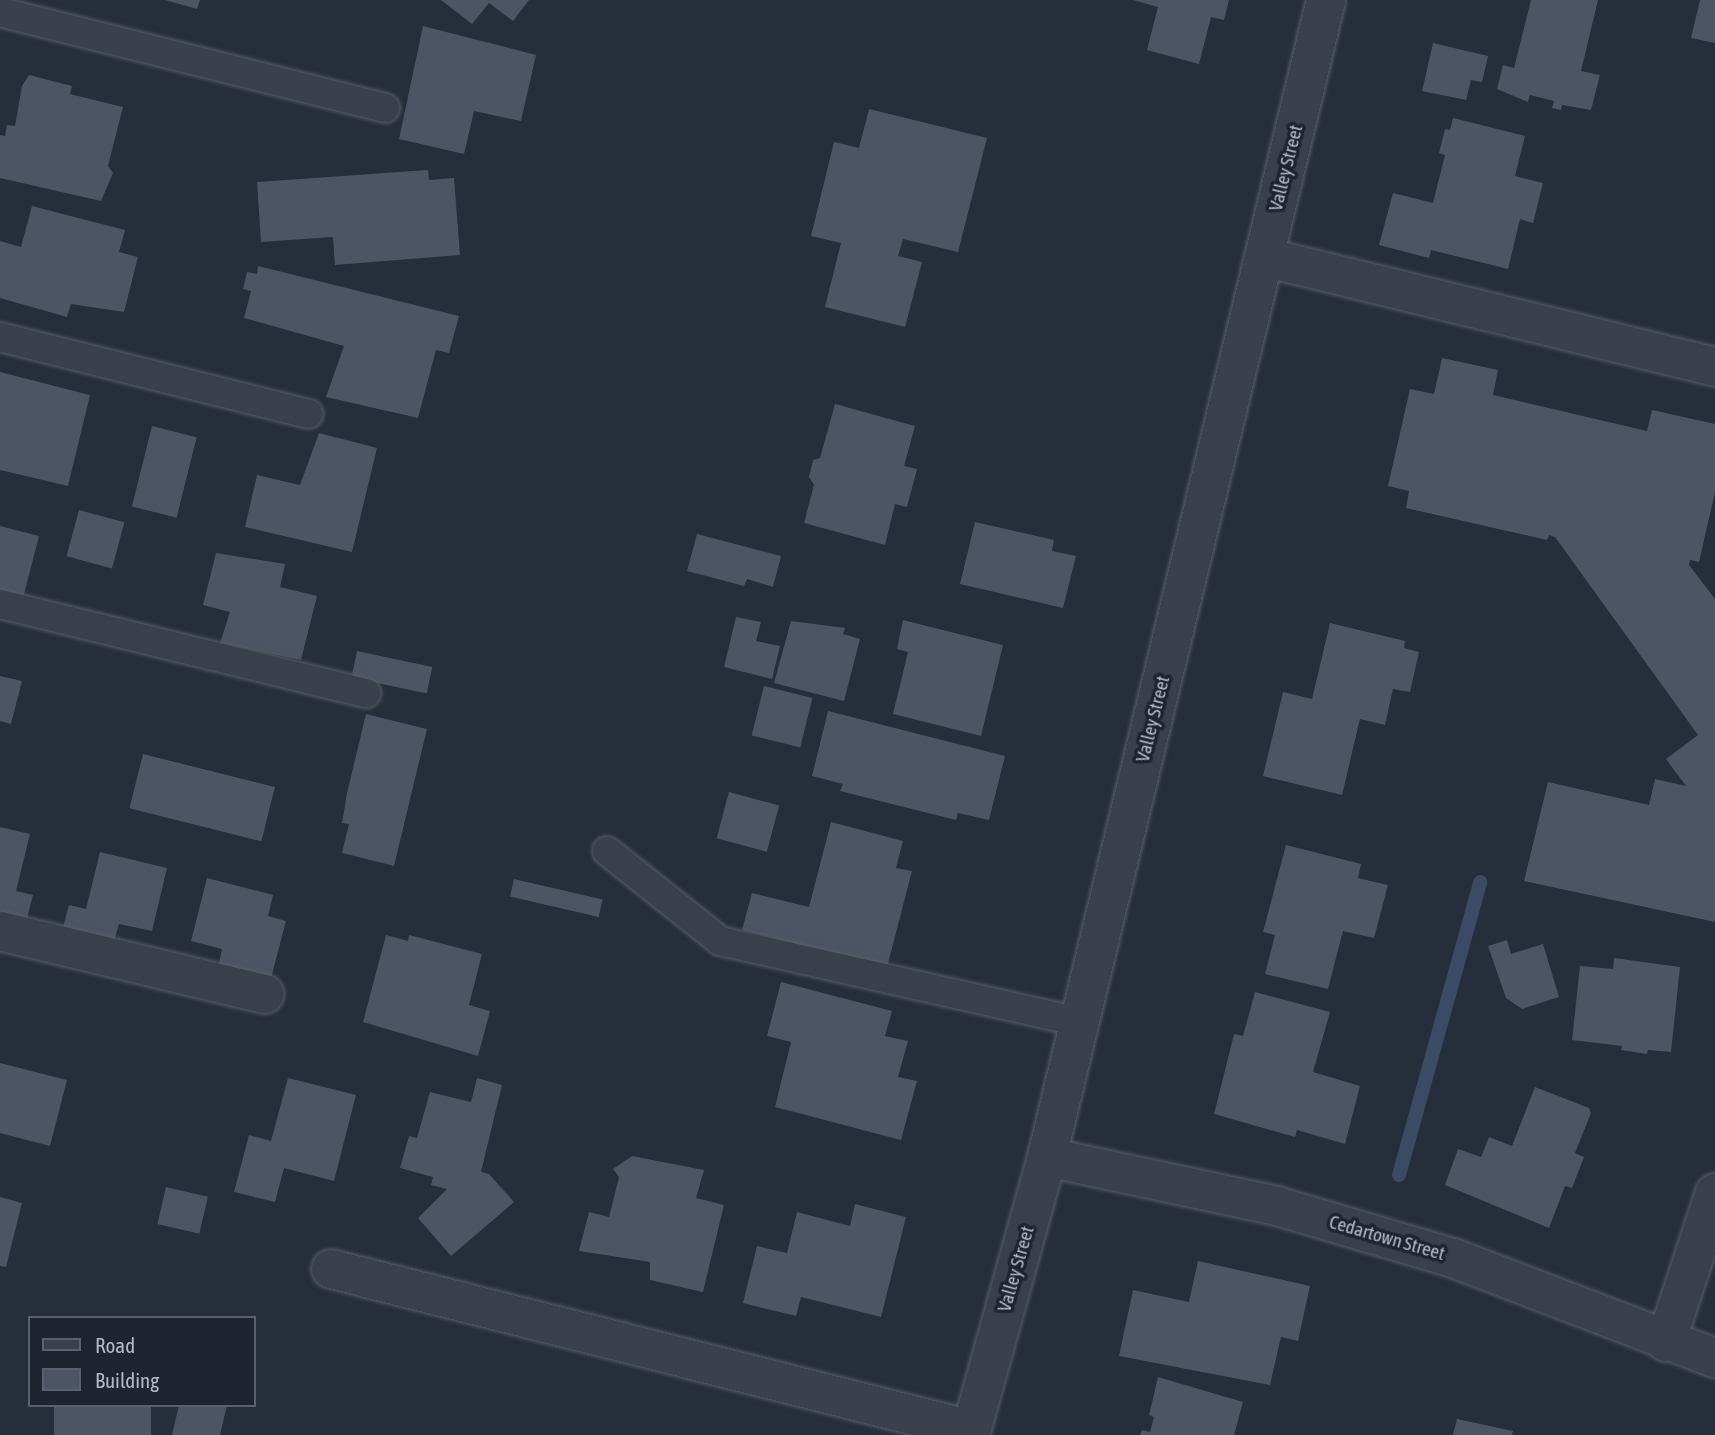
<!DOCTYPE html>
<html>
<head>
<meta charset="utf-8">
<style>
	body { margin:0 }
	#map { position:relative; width:1715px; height:1435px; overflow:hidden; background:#252e3b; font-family:"Asap Condensed",sans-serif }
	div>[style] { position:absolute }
	.stream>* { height:14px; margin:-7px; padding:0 7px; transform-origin:7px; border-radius:7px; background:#3b4b63 }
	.building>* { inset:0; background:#4b5563; transform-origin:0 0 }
	.roads { filter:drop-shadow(0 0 2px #565e69) drop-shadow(0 0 2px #565e69) }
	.service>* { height:28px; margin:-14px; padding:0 14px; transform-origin:14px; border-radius:14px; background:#38404b }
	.minor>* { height:38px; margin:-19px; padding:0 19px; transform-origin:19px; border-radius:19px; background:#38404b }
	.tertiary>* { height:38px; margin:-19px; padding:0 19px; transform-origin:19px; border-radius:19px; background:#38404b }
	span { translate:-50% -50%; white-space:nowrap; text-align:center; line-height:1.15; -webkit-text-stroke:7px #1d2530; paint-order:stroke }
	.street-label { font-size:19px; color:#b4bbc6 }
	.legend { position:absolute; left:28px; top:1316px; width:228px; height:91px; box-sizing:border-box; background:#1d2530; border:2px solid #59616c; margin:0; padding:9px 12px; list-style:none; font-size:21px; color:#b4bbc6 }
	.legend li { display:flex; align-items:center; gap:14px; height:35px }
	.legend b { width:35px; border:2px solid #59616c }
</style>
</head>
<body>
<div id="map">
	<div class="stream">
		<div style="left:1399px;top:1175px;width:304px;rotate:-74.5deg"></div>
	</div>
	<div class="building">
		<div style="clip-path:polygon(165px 0,200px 0,197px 9px)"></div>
		<div style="clip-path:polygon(441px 0,529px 0,513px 21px,489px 3px,472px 24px)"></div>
		<div style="clip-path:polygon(1133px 0,1229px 0,1224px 20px,1211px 17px,1199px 64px,1147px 50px,1158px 7px)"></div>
		<div style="clip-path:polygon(1531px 0,1598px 0,1581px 71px,1600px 75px,1591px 110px,1562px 105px,1561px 110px,1552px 108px,1554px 101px,1530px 95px,1528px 102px,1497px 89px,1503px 65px,1514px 68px)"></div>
		<div style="clip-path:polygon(1700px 0,1715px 0,1715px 43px,1691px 38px)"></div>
		<div style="clip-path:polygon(423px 26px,536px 55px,521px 121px,474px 111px,464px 154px,399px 139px)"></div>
		<div style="clip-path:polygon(1433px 43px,1488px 56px,1482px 82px,1471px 80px,1466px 100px,1422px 91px)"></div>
		<div style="clip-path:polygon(29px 75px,72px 86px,70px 94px,123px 107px,108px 166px,113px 173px,101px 201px,0 178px,0 135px,5px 136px,7px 125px,15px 126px,22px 86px)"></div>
		<div style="clip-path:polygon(869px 109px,987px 138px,958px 252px,903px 239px,898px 256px,922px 262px,905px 327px,825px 307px,841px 243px,811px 236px,834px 142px,859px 148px)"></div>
		<div style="clip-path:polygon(1453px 118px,1525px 136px,1515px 176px,1543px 183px,1533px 223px,1520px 219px,1508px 269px,1431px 250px,1429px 258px,1379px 245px,1393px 193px,1433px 203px,1445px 155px,1439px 153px,1445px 129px,1450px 130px)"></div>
		<div style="clip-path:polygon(428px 170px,429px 180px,454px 178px,460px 255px,335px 265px,333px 237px,261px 242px,257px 182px)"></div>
		<div style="clip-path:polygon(32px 206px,125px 230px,119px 252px,138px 257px,124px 312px,71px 304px,67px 317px,0 298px,0 241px,21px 247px)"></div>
		<div style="clip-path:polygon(258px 266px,459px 316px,449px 353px,436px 350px,418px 418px,326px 397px,344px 346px,244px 318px,251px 291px,243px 289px,247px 272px,257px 274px)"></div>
		<div style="clip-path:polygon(1442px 358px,1498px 370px,1493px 395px,1647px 431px,1652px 410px,1715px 424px,1715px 492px,1699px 562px,1690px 560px,1689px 565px,1715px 599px,1715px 922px,1524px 881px,1548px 782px,1649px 805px,1655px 779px,1686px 786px,1666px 759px,1698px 735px,1555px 537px,1549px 535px,1547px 540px,1406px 508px,1409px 491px,1388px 486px,1410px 389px,1434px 394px)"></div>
		<div style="clip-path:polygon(0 372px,90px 395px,68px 486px,0 470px)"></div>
		<div style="clip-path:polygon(835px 404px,915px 426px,904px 466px,917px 469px,907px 507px,895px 504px,885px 545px,804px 523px,814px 485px,809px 477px,813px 460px,820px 458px)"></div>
		<div style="left:152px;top:426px;width:46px;height:83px;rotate:14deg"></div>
		<div style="clip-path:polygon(319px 433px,377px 448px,352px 552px,245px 527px,257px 475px,300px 485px)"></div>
		<div style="left:79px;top:510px;width:47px;height:48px;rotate:15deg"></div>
		<div style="clip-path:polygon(975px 522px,1054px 540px,1052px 551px,1076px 556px,1063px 608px,960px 584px)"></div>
		<div style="clip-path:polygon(0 526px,39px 536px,23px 598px,0 592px)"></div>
		<div style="clip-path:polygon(697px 534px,781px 556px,773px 587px,747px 579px,744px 586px,687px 571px)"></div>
		<div style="clip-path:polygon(216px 553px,285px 564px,280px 587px,317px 596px,301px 660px,220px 643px,230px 612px,203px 605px)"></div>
		<div style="clip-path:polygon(736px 617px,761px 622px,756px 641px,780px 646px,772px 679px,724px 667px)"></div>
		<div style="clip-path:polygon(903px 620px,1003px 645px,981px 736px,893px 714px,908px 652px,897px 649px)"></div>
		<div style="clip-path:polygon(791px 621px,845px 628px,843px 634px,860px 639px,844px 701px,774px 683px)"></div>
		<div style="clip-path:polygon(1330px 623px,1405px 641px,1404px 648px,1419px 652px,1410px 692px,1393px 689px,1385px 725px,1360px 719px,1342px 795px,1263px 776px,1283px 692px,1312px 699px)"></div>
		<div style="left:357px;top:651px;width:77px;height:27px;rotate:12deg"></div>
		<div style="clip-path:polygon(0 676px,22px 681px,11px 724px,0 721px)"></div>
		<div style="left:764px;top:686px;width:50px;height:51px;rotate:14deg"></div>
		<div style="clip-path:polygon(828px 711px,1005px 756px,989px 820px,958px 813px,956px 820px,840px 791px,843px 784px,812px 776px)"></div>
		<div style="clip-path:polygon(366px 714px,427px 729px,394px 866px,342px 853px,349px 824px,342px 823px,347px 793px)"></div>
		<div style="left:143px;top:754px;width:136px;height:56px;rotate:14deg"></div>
		<div style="left:729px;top:792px;width:52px;height:48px;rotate:15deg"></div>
		<div style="clip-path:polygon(831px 822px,903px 841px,896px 868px,912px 871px,887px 967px,742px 930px,752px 893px,809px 907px)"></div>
		<div style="clip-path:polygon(0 827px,30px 834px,16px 891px,33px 895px,25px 926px,0 920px)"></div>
		<div style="clip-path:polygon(1286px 845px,1361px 864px,1358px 878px,1388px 885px,1374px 938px,1343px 931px,1328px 989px,1265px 974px,1275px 935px,1263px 932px)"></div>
		<div style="clip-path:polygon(100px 852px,167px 868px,152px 931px,119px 924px,112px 948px,61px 935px,69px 905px,86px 909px)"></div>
		<div style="clip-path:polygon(207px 878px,273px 895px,268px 916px,286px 921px,269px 986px,217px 973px,222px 949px,191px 941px)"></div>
		<div style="left:514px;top:879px;width:91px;height:18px;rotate:13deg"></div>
		<div style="clip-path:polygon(386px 935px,408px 941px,409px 935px,482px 954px,469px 1005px,490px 1011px,478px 1056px,363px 1022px)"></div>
		<div style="clip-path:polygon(1507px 940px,1511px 954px,1543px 944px,1559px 997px,1522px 1009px,1506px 998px,1488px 946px)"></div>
		<div style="clip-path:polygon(1614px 958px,1680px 967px,1671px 1052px,1648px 1050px,1647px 1054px,1621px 1050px,1622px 1046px,1572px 1040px,1580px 966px,1613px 969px)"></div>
		<div style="clip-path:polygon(781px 982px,892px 1011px,885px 1036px,908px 1041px,898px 1077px,917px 1081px,901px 1140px,775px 1107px,791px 1042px,767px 1036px)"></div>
		<div style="clip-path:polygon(1255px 992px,1330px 1012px,1313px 1072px,1360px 1086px,1345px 1144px,1297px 1130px,1295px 1137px,1214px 1114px,1234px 1034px,1243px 1036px)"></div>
		<div style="clip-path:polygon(0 1063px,67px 1080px,50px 1146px,0 1133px)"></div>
		<div style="clip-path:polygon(288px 1078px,356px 1095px,334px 1181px,284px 1168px,275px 1202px,234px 1192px,249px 1135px,271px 1141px)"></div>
		<div style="clip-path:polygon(477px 1078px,502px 1085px,481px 1172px,489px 1174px,514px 1202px,451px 1256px,418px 1218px,447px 1189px,431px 1185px,433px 1177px,400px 1168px,409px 1136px,417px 1138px,430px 1092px,471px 1102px)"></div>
		<div style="clip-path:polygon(1535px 1087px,1589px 1108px,1591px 1113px,1575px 1153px,1584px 1157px,1572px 1188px,1565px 1186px,1549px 1228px,1445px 1185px,1458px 1149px,1481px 1157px,1489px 1137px,1512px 1146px)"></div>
		<div style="clip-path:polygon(632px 1156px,704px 1170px,696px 1198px,724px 1205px,703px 1292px,650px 1280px,650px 1262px,579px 1251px,589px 1212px,609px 1217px,619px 1177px,613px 1169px)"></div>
		<div style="left:166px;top:1187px;width:43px;height:38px;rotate:13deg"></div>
		<div style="clip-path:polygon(0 1197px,22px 1203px,6px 1267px,0 1266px)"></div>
		<div style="clip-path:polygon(855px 1204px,906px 1217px,881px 1317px,801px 1297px,796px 1316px,743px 1303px,757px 1246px,787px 1253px,797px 1212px,850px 1226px)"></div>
		<div style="clip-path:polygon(1198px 1261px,1310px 1286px,1298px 1341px,1281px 1337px,1270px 1385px,1119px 1356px,1133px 1290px,1189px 1302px)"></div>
		<div style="clip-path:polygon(1158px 1377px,1243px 1402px,1234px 1435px,1140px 1435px,1142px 1430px,1150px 1432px,1154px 1417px,1149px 1415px)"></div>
		<div style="left:54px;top:1405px;width:97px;height:31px"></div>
		<div style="clip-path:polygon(179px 1405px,227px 1405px,220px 1435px,172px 1435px)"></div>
		<div style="clip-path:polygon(1457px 1419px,1513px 1431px,1512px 1435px,1453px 1435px)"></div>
	</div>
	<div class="roads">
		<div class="service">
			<div style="left:0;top:12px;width:397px;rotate:14deg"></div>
			<div style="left:0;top:337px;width:318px;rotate:14deg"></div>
			<div style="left:0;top:604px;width:377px;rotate:13.7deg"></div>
			<div style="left:607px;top:851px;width:144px;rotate:38.5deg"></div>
			<div style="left:720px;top:941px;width:369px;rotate:12.7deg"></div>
		</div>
		<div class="minor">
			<div style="left:1264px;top:257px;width:464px;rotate:13.7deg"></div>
			<div style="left:0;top:931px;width:272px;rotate:13.4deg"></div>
			<div style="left:1047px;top:1157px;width:235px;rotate:12deg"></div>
			<div style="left:1277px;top:1206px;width:184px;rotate:16.5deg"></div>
			<div style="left:1453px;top:1258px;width:280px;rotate:20.9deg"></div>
			<div style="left:331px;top:1269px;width:660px;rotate:14.12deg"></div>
			<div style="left:1666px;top:1342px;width:157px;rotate:-71.8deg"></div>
		</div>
		<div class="tertiary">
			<div style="left:970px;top:1435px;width:288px;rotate:-74.5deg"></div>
			<div style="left:1047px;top:1157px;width:1190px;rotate:-76.44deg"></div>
		</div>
	</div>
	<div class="street-label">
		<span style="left:1286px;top:168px;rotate:-76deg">Valley Street</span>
		<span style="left:1153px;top:719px;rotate:-76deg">Valley Street</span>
		<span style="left:1387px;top:1238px;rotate:16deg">Cedartown Street</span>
		<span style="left:1016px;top:1269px;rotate:-74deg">Valley Street</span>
	</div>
	<ul class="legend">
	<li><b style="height:9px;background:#38404b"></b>Road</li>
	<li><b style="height:19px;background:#4b5563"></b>Building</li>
	</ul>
</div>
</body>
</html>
